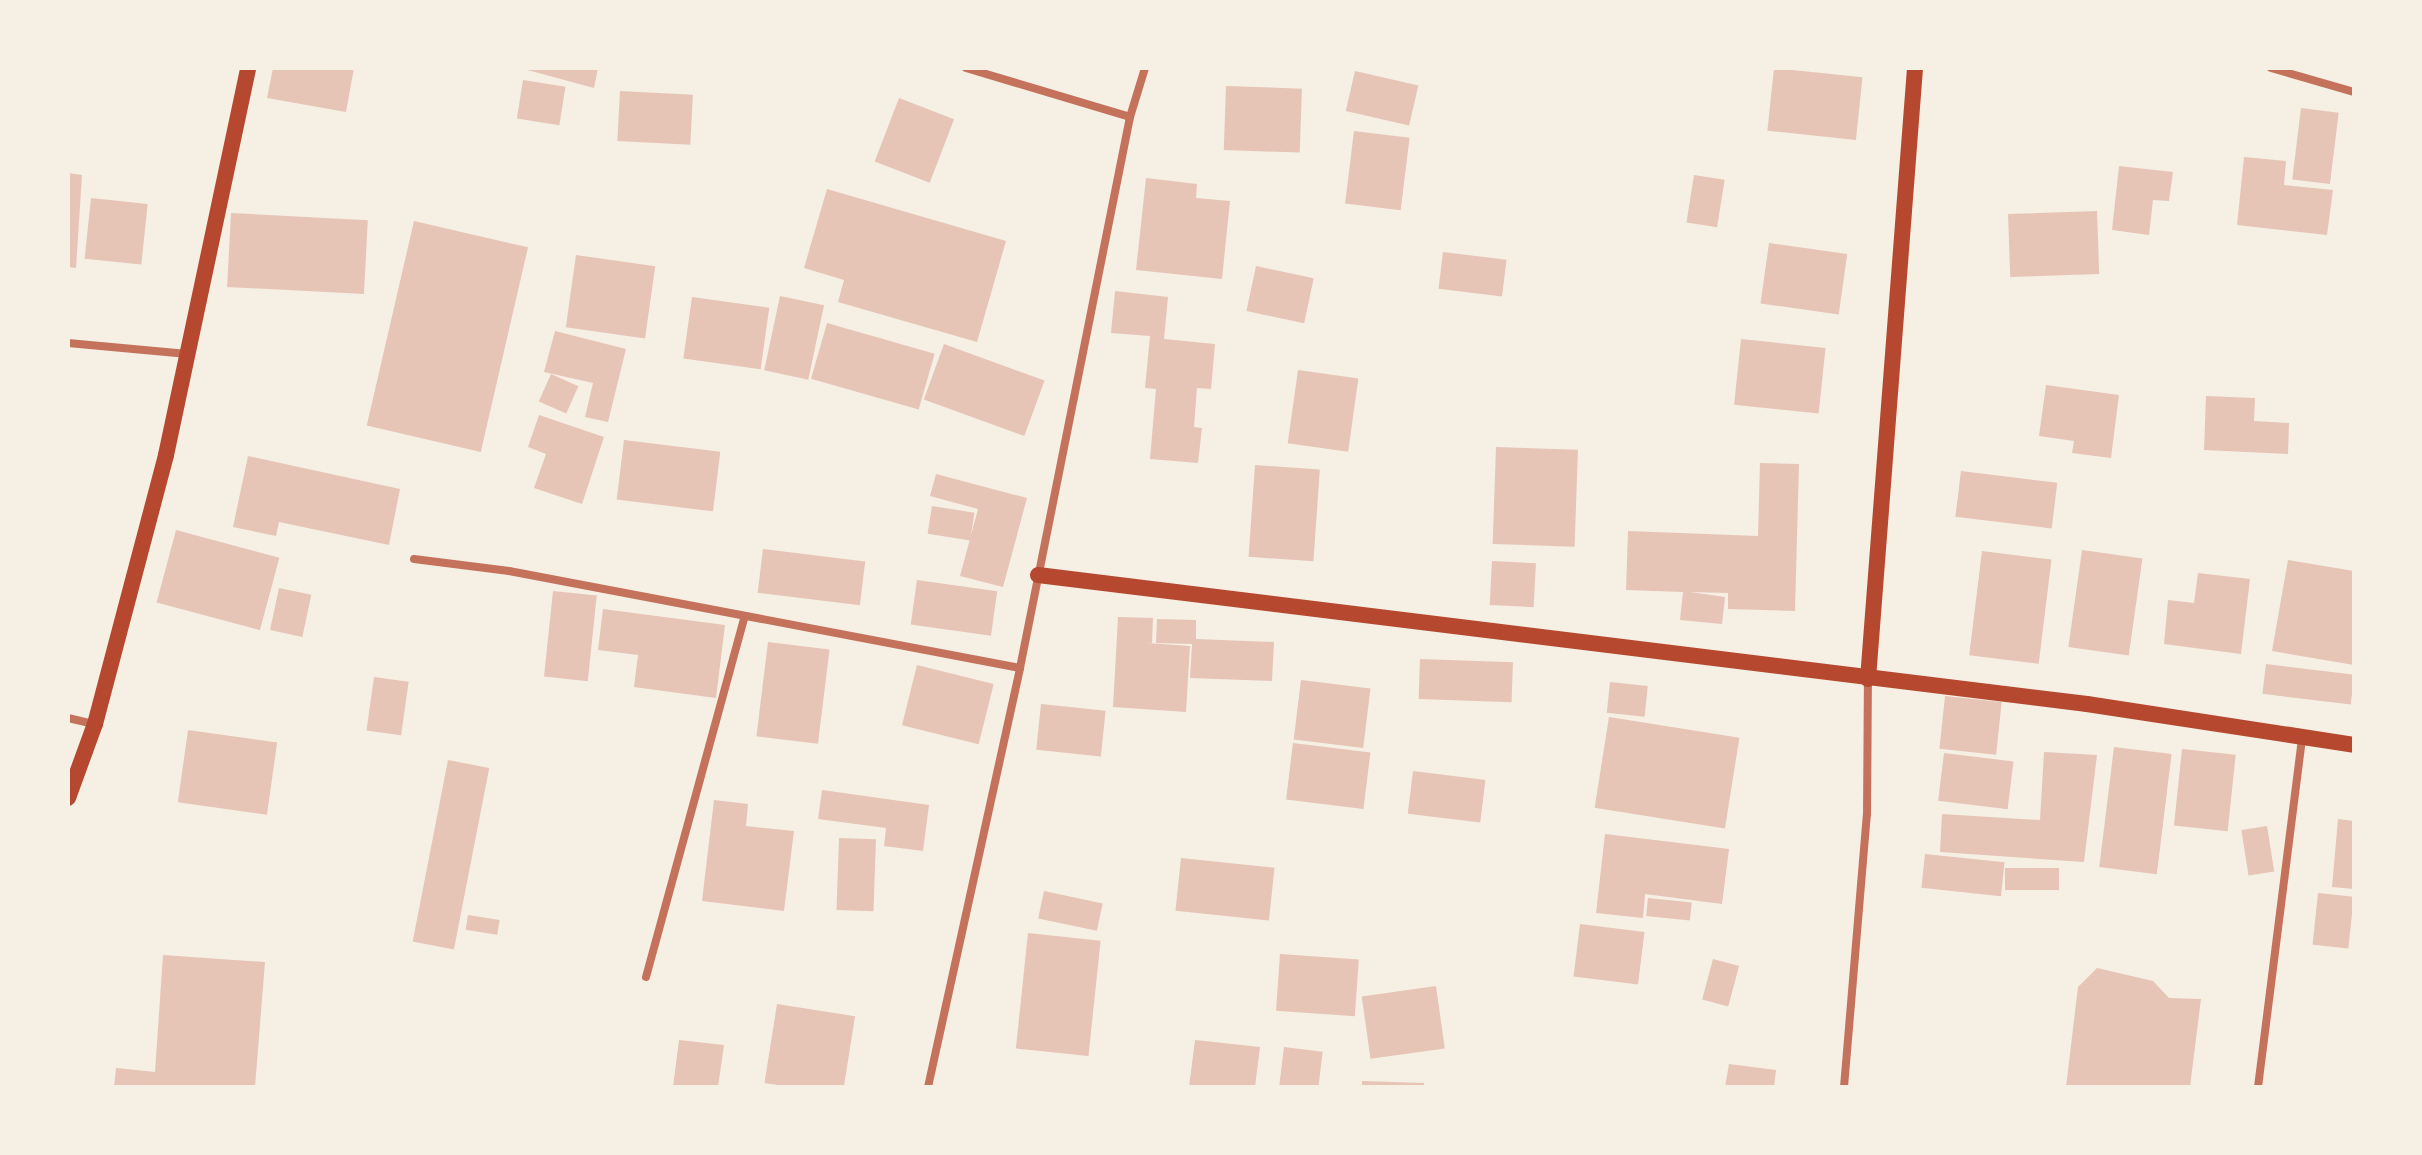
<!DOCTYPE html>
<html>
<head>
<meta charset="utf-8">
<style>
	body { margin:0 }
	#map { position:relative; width:2422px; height:1155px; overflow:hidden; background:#f6efe4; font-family:Manrope,sans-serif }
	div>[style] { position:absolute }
	.building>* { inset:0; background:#e6c5b7; transform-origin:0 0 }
	.minor>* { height:8px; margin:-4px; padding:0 4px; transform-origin:4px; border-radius:4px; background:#c5725c }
	.secondary>* { height:16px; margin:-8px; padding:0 8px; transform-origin:8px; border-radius:8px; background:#b5482f }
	span { translate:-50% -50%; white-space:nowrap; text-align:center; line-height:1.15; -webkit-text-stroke:7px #f6efe4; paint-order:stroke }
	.frame { position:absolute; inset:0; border:70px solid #f6efe4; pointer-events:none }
</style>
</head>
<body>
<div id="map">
	<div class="building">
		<div style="clip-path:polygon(273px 68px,354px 68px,346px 112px,267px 98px)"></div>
		<div style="clip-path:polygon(520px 68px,598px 68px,594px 88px)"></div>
		<div style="left:1774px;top:68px;width:89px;height:63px;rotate:6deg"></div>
		<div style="left:1355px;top:71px;width:65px;height:41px;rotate:13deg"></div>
		<div style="left:523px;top:80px;width:43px;height:39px;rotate:9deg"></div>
		<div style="left:1226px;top:86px;width:76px;height:64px;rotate:2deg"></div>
		<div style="left:620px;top:91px;width:73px;height:50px;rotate:3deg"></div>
		<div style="left:899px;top:98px;width:59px;height:68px;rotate:21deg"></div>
		<div style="left:2301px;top:108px;width:38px;height:72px;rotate:7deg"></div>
		<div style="left:1354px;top:131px;width:56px;height:73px;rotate:7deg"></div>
		<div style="clip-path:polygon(2244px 157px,2286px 161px,2284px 185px,2333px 190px,2327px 235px,2237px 225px)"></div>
		<div style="clip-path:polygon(2119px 166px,2173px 172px,2169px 201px,2153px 200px,2149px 235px,2112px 230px)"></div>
		<div style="clip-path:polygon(68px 173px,82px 175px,76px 268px,68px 267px)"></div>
		<div style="left:1694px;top:175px;width:31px;height:48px;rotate:9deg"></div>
		<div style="clip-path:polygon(1146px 178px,1197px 184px,1196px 198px,1230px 201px,1222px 279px,1136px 270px)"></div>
		<div style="clip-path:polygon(827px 189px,1006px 241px,977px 342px,838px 302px,844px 280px,804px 268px)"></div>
		<div style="left:91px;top:198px;width:57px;height:61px;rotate:6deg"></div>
		<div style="left:2097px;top:211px;width:63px;height:89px;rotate:88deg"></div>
		<div style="left:231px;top:213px;width:137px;height:74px;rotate:3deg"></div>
		<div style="left:414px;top:221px;width:117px;height:210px;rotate:13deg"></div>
		<div style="left:1769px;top:243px;width:79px;height:61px;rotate:8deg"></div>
		<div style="left:1443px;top:252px;width:64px;height:37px;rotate:7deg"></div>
		<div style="left:576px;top:255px;width:80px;height:73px;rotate:8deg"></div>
		<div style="left:1256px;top:266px;width:59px;height:46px;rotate:12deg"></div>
		<div style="clip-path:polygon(1115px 291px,1168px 297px,1164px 339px,1215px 344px,1211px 389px,1197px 388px,1194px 427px,1202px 428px,1198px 463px,1150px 459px,1156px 389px,1145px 388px,1150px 336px,1111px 333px)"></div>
		<div style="left:780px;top:296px;width:45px;height:76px;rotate:12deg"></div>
		<div style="left:692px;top:297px;width:78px;height:62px;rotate:8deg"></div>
		<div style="left:827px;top:323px;width:112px;height:58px;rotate:16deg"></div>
		<div style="clip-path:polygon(555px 331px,626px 349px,608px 422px,585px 417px,593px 383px,544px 372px)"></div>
		<div style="left:1741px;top:339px;width:85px;height:66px;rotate:6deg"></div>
		<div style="left:944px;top:344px;width:107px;height:59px;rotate:20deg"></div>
		<div style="left:1298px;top:370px;width:61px;height:74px;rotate:8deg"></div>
		<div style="left:551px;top:374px;width:30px;height:30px;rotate:24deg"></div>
		<div style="clip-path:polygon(2046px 385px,2119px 395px,2111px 458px,2072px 453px,2074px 441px,2039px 436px)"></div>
		<div style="clip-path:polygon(2206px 396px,2255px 398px,2254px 421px,2289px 423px,2288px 454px,2204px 450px)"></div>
		<div style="clip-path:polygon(539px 415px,604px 437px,582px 504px,534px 488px,546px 454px,528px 447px)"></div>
		<div style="left:624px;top:440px;width:97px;height:60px;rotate:7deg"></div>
		<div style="left:1496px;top:447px;width:82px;height:97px;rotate:2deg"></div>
		<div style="clip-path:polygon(248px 456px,400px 489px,389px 545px,279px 522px,276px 536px,233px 527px)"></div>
		<div style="clip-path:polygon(1760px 463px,1799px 464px,1795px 611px,1728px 609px,1728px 593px,1690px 592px,1725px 597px,1722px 624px,1680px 620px,1683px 592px,1626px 590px,1628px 531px,1758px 536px)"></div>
		<div style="left:1255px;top:465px;width:65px;height:92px;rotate:4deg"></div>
		<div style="left:1961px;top:471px;width:97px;height:46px;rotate:7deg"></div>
		<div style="clip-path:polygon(936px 474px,1027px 498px,1003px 587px,960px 576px,978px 509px,930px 496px)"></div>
		<div style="left:932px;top:506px;width:43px;height:28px;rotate:9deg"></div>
		<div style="left:176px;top:530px;width:107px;height:75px;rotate:15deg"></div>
		<div style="left:763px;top:549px;width:103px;height:44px;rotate:7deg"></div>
		<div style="left:2082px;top:550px;width:61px;height:98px;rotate:8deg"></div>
		<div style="left:1982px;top:551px;width:70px;height:105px;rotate:7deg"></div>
		<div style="clip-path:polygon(2288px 560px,2354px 571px,2354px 665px,2272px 651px)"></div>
		<div style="left:1492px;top:561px;width:44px;height:44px;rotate:3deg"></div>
		<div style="clip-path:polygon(2198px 573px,2250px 579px,2241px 654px,2164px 644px,2168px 600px,2194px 603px)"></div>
		<div style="left:917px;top:580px;width:81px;height:45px;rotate:8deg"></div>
		<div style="left:279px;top:588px;width:33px;height:43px;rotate:12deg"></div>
		<div style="left:553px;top:591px;width:44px;height:86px;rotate:6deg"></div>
		<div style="clip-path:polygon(603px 609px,725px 625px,716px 698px,634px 687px,638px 655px,598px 650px)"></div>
		<div style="clip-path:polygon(1118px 617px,1153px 618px,1152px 643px,1147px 643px,1190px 646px,1186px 712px,1113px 707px)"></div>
		<div style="clip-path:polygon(1157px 619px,1196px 620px,1196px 639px,1274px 642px,1272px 681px,1190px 678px,1192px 644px,1156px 643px)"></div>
		<div style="left:768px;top:642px;width:62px;height:95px;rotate:7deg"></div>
		<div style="left:1420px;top:659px;width:93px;height:40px;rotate:2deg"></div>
		<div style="left:2266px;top:664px;width:89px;height:30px;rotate:7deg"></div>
		<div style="left:917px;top:665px;width:79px;height:62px;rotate:14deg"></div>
		<div style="left:374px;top:677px;width:35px;height:54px;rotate:8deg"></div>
		<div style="left:1301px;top:680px;width:70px;height:60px;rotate:7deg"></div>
		<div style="left:1610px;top:682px;width:38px;height:31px;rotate:6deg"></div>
		<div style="left:1945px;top:696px;width:57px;height:53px;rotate:6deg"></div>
		<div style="left:1041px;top:704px;width:65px;height:46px;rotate:6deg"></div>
		<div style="left:1609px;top:717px;width:132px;height:92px;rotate:9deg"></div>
		<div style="left:188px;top:730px;width:90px;height:73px;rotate:8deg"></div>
		<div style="left:1293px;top:743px;width:78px;height:57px;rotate:7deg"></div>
		<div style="left:2114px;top:747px;width:58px;height:121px;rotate:7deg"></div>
		<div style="left:2182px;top:749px;width:54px;height:77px;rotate:6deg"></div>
		<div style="clip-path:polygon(2044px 752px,2097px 755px,2084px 862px,1940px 852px,1942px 814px,2040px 820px)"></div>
		<div style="left:1944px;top:753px;width:70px;height:48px;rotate:7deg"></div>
		<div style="left:448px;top:760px;width:42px;height:185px;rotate:11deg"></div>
		<div style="left:1413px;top:771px;width:73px;height:43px;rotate:7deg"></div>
		<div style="clip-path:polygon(822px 790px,929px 805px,923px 851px,884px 846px,886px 828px,818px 819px)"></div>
		<div style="clip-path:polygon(714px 800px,748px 804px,746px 826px,794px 831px,784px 911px,702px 901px)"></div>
		<div style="clip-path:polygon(2338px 819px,2354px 821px,2354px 889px,2332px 887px)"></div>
		<div style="left:2267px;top:826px;width:46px;height:26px;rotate:81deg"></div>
		<div style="clip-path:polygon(1605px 834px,1729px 849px,1722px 904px,1645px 894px,1643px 918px,1596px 913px)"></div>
		<div style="left:839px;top:838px;width:37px;height:72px;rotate:2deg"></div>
		<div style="left:1925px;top:854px;width:80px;height:34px;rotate:6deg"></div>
		<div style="left:1181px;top:858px;width:94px;height:53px;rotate:6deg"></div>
		<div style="left:2005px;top:868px;width:54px;height:22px"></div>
		<div style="left:1044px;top:891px;width:60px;height:28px;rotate:12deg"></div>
		<div style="left:2318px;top:893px;width:36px;height:52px;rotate:6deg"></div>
		<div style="left:1648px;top:898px;width:44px;height:18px;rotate:6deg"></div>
		<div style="left:468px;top:915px;width:32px;height:15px;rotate:9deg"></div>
		<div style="left:1580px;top:924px;width:65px;height:53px;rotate:7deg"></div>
		<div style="left:1028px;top:933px;width:73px;height:116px;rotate:6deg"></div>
		<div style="left:1280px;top:954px;width:79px;height:57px;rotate:4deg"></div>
		<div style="clip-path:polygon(163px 955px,265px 962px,255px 1087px,114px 1087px,116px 1068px,155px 1072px)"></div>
		<div style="left:1713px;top:959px;width:27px;height:42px;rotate:15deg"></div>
		<div style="clip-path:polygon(2097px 968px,2153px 981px,2169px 998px,2201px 999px,2190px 1087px,2066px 1087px,2078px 987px)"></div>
		<div style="left:1436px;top:986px;width:63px;height:75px;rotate:82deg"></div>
		<div style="left:777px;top:1004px;width:79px;height:80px;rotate:9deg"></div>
		<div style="clip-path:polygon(679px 1040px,724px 1045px,718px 1087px,673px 1087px)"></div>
		<div style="clip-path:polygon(1195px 1040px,1260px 1047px,1255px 1087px,1189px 1087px)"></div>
		<div style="left:1284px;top:1047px;width:39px;height:40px;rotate:7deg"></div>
		<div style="clip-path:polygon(1729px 1064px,1776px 1070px,1774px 1087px,1725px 1087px)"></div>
		<div style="clip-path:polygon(1362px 1081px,1424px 1083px,1424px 1087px,1362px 1087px)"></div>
	</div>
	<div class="minor">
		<div style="left:966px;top:68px;width:171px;rotate:16.6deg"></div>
		<div style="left:2271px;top:68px;width:86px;rotate:16.1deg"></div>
		<div style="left:68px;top:343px;width:120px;rotate:5.3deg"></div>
		<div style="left:414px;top:559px;width:96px;rotate:7.2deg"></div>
		<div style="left:509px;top:571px;width:520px;rotate:10.75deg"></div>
		<div style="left:68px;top:718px;width:27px;rotate:13deg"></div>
		<div style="left:646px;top:977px;width:374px;rotate:-74.7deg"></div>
		<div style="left:928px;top:1087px;width:429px;rotate:-77.6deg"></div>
		<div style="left:1020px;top:668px;width:562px;rotate:-78.71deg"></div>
		<div style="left:1130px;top:117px;width:51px;rotate:-73deg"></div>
		<div style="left:1844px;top:1087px;width:274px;rotate:-85.2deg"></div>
		<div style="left:1867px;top:814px;width:135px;rotate:-89.6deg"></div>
		<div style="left:2258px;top:1087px;width:353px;rotate:-82.8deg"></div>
	</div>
	<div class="secondary">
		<div style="left:1038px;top:575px;width:1057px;rotate:7.01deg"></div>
		<div style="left:2087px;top:704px;width:270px;rotate:8.7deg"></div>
		<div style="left:1868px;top:679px;width:613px;rotate:-85.6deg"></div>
		<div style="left:68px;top:798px;width:79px;rotate:-70deg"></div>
		<div style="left:95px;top:724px;width:278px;rotate:-75.2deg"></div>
		<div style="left:166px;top:455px;width:396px;rotate:-78deg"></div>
	</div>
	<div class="frame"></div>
</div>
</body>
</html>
